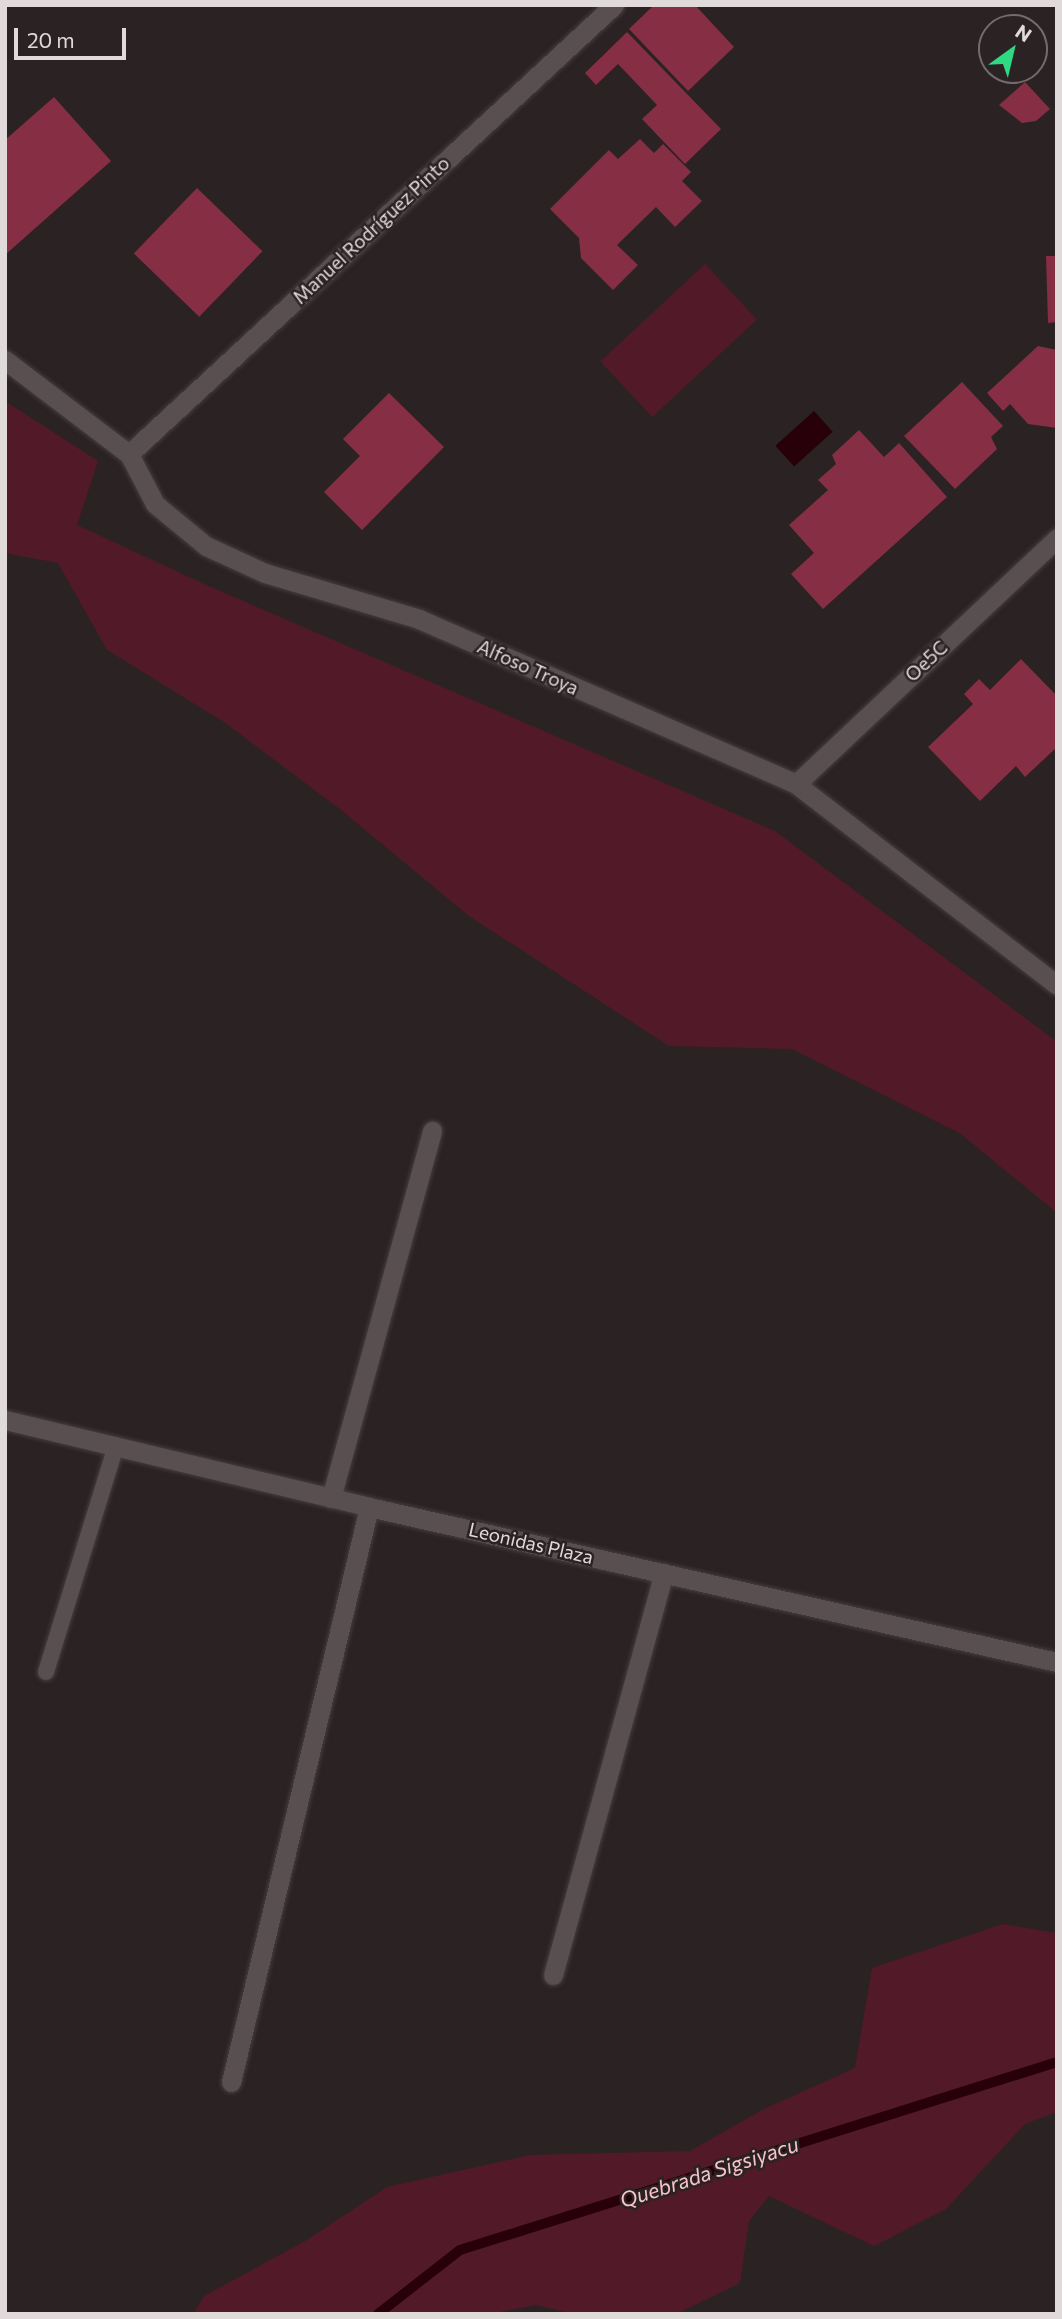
<!DOCTYPE html>
<html>
<head>
<meta charset="utf-8">
<style>
	body { margin:0 }
	#map { position:relative; width:1062px; height:2319px; overflow:hidden; background:#2b2223; font-family:Commissioner,sans-serif }
	div>[style] { position:absolute }
	.green>* { inset:0; background:#521a28; transform-origin:0 0 }
	.water>* { inset:0; background:#270009; transform-origin:0 0 }
	.stream>* { height:10px; margin:-5px; padding:0 5px; transform-origin:5px; border-radius:5px; background:#270009 }
	.building>* { inset:0; background:#862e44; transform-origin:0 0 }
	.roads { filter:drop-shadow(0 0 2px #443d3e) drop-shadow(0 0 2px #443d3e) }
	.service>* { height:16px; margin:-8px; padding:0 8px; transform-origin:8px; border-radius:8px; background:#594e50 }
	.minor>* { height:19px; margin:-9.5px; padding:0 9.5px; transform-origin:9.5px; border-radius:9.5px; background:#594e50 }
	span { translate:-50% -50%; white-space:nowrap; text-align:center; line-height:1.15; -webkit-text-stroke:5px #2b2223; paint-order:stroke }
	.street-label { font-size:19px; color:#e0dadb }
	.water-label { font-size:21px; color:#f8c3cb; font-style:italic }
	.frame { position:absolute; inset:0; border:7px solid #e0dadb; pointer-events:none }
	.north { position:absolute; left:978px; top:14px; width:70px; height:70px; box-sizing:border-box; background:#2b2223; border:2px solid #736c6d; border-radius:50%; rotate:34deg; font-size:19px; font-weight:700; line-height:28px; text-align:center; color:#e0dadb }
	.north::after { content:''; display:block; margin:auto; width:24px; height:32px; background:#2fd883; clip-path:polygon(50% 0,100% 100%,50% 72%,0 100%) }
	.scale { position:absolute; left:14px; top:28px; width:112px; height:32px; box-sizing:border-box; border:4px solid #e0dadb; border-top:0; padding-left:9px; font-size:21px; line-height:24px; white-space:nowrap; color:#e0dadb; -webkit-text-stroke:5px #2b2223; paint-order:stroke }
</style>
</head>
<body>
<div id="map">
	<div class="green">
		<div style="left:705px;top:264px;width:76px;height:143px;rotate:47deg"></div>
		<div style="clip-path:polygon(5px 401px,98px 461px,77px 525px,204px 584px,775px 831px,1057px 1042px,1057px 1213px,961px 1134px,792px 1049px,669px 1046px,469px 916px,341px 810px,224px 722px,107px 650px,58px 563px,5px 553px)"></div>
		<div style="clip-path:polygon(1003px 1924px,1057px 1933px,1057px 2112px,1025px 2124px,946px 2209px,874px 2246px,769px 2196px,749px 2221px,740px 2283px,676px 2314px,576px 2314px,535px 2305px,490px 2314px,193px 2314px,204px 2296px,307px 2240px,387px 2187px,530px 2155px,690px 2151px,762px 2110px,855px 2068px,872px 1968px)"></div>
	</div>
	<div class="water">
		<div style="left:814px;top:411px;width:28px;height:52px;rotate:48deg"></div>
	</div>
	<div class="stream">
		<div style="left:378px;top:2314px;width:104px;rotate:-38deg"></div>
		<div style="left:460px;top:2250px;width:626px;rotate:-17.48deg"></div>
	</div>
	<div class="building">
		<div style="clip-path:polygon(654px 5px,695px 5px,734px 47px,688px 91px,629px 29px)"></div>
		<div style="clip-path:polygon(627px 32px,721px 129px,685px 164px,642px 119px,657px 105px,618px 64px,596px 85px,585px 73px)"></div>
		<div style="clip-path:polygon(1025px 82px,1050px 109px,1036px 121px,1022px 123px,999px 105px)"></div>
		<div style="clip-path:polygon(54px 97px,111px 161px,5px 255px,5px 140px)"></div>
		<div style="clip-path:polygon(640px 139px,654px 153px,663px 144px,691px 172px,682px 181px,702px 201px,675px 227px,656px 207px,617px 245px,638px 265px,613px 290px,581px 258px,579px 238px,550px 209px,609px 150px,618px 159px)"></div>
		<div style="left:197px;top:188px;width:91px;height:91px;rotate:44deg"></div>
		<div style="clip-path:polygon(1046px 256px,1057px 256px,1057px 322px,1048px 323px)"></div>
		<div style="clip-path:polygon(1038px 346px,1057px 350px,1057px 428px,1028px 424px,1010px 404px,1003px 411px,987px 393px)"></div>
		<div style="clip-path:polygon(962px 382px,1003px 426px,991px 437px,997px 449px,955px 489px,904px 436px)"></div>
		<div style="clip-path:polygon(389px 393px,444px 447px,362px 530px,324px 492px,360px 456px,343px 439px)"></div>
		<div style="clip-path:polygon(859px 430px,884px 457px,899px 443px,947px 497px,823px 609px,791px 574px,814px 553px,789px 525px,828px 490px,818px 480px,836px 464px,832px 455px)"></div>
		<div style="clip-path:polygon(1021px 659px,1057px 696px,1057px 747px,1025px 777px,1016px 766px,980px 801px,928px 747px,973px 704px,964px 694px,979px 679px,990px 690px)"></div>
	</div>
	<div class="roads">
		<div class="service">
			<div style="left:46px;top:1672px;width:237px;rotate:-72.8deg"></div>
		</div>
		<div class="minor">
			<div style="left:5px;top:360px;width:156px;rotate:37.2deg"></div>
			<div style="left:129px;top:454px;width:56px;rotate:62.5deg"></div>
			<div style="left:155px;top:504px;width:66px;rotate:39.5deg"></div>
			<div style="left:206px;top:546px;width:65px;rotate:24.6deg"></div>
			<div style="left:265px;top:573px;width:161px;rotate:16.6deg"></div>
			<div style="left:419px;top:619px;width:412px;rotate:23.6deg"></div>
			<div style="left:796px;top:784px;width:329px;rotate:37.6deg"></div>
			<div style="left:129px;top:454px;width:661px;rotate:-42.79deg"></div>
			<div style="left:796px;top:784px;width:359px;rotate:-43.3deg"></div>
			<div style="left:5px;top:1420px;width:374px;rotate:13.4deg"></div>
			<div style="left:369px;top:1507px;width:705px;rotate:12.7deg"></div>
			<div style="left:331px;top:1498px;width:381px;rotate:-74.6deg"></div>
			<div style="left:553px;top:1975px;width:417px;rotate:-74.6deg"></div>
			<div style="left:231px;top:2082px;width:591px;rotate:-76.5deg"></div>
		</div>
	</div>
	<div class="street-label">
		<span style="left:371px;top:230px;rotate:-43deg">Manuel Rodríguez Pinto</span>
		<span style="left:926px;top:661px;rotate:-43deg">Oe5C</span>
		<span style="left:528px;top:667px;rotate:24deg">Alfoso Troya</span>
		<span style="left:531px;top:1543px;rotate:13deg">Leonidas Plaza</span>
	</div>
	<div class="water-label">
		<span style="left:709px;top:2172px;rotate:-18deg">Quebrada Sigsiyacu</span>
	</div>
	<div class="frame"></div>
	<div class="north">N</div>
	<div class="scale">20 m</div>
</div>
</body>
</html>
